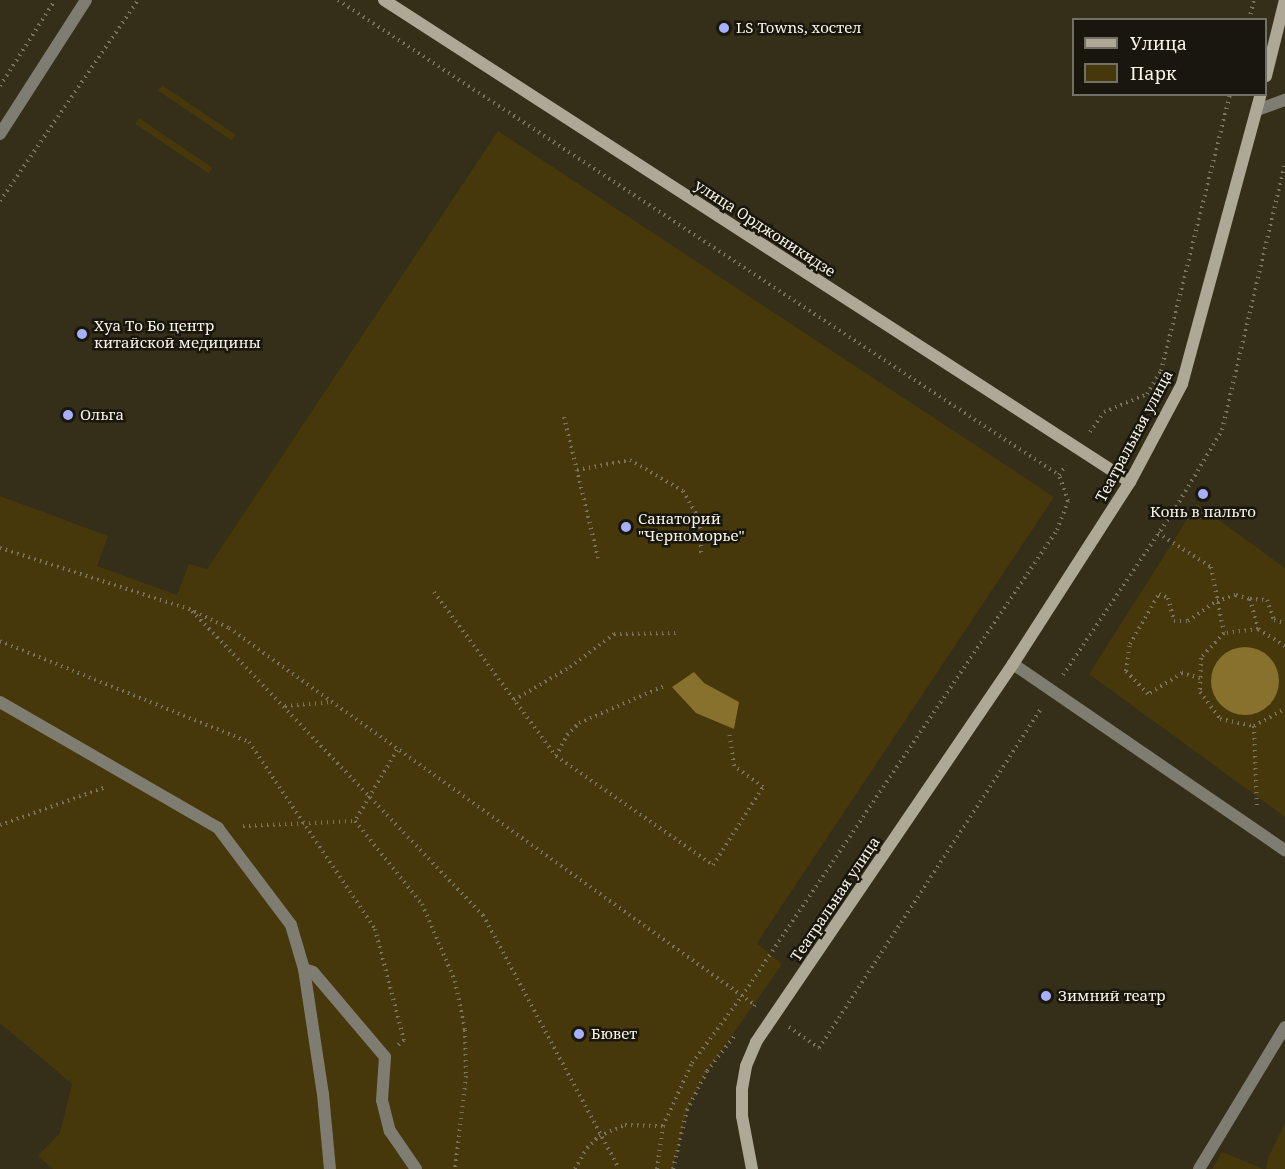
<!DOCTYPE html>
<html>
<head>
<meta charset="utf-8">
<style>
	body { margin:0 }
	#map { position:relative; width:1285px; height:1169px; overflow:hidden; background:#352e18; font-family:"Noto Serif",serif }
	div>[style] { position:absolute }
	.green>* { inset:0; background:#46380b; transform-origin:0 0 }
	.water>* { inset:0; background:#88712c }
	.round { border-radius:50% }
	.path>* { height:4px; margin-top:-2px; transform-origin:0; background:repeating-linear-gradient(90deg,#797360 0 1.5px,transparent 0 6px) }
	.lane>* { height:12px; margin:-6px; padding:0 6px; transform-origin:6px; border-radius:6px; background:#7f7c71 }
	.street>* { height:12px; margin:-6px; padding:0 6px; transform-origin:6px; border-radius:6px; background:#7f7c71 }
	.secondary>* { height:12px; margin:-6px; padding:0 6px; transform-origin:6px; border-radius:6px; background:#aea897 }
	.dots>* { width:16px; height:16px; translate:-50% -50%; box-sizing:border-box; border:3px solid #19160d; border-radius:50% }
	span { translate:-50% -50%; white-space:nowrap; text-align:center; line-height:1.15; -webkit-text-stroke:5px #19160d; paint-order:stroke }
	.poi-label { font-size:15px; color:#f8f4e7 }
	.left { translate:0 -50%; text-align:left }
	.street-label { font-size:15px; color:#f8f4e7 }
	.legend { position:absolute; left:1072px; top:18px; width:195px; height:78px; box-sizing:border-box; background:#19160d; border:2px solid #726f64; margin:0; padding:8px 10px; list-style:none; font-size:18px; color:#f8f4e7 }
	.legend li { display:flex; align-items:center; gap:12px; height:30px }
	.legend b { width:30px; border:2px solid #726f64 }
</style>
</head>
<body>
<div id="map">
	<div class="green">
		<div style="left:162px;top:85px;width:89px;height:7px;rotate:34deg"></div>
		<div style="left:139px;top:118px;width:89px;height:7px;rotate:34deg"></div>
		<div style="clip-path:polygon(498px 131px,1054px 497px,757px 943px,782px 964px,707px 1071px,687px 1110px,673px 1169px,53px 1169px,38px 1156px,60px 1133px,72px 1084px,0 1023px,0 496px,108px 536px,97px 566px,177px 595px,189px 564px,207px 569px)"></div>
		<div style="clip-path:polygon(1197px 504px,1285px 568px,1285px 817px,1089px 674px)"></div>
		<div style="clip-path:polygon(1285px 1123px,1285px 1169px,1266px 1169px,1268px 1158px)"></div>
		<div style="clip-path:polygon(1222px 1152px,1232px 1156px,1263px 1169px,1212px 1169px)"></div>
	</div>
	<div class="water">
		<div class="round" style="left:1211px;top:647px;width:68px;height:68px"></div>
		<div style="clip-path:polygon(694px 672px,704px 683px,739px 702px,734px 729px,696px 713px,672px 687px)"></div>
	</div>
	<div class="path">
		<div style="left:338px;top:0;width:863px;rotate:33.38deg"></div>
		<div style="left:1249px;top:20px;width:21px;rotate:-76deg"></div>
		<div style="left:0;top:86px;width:102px;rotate:-57.4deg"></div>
		<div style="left:0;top:201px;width:244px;rotate:-55.5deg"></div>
		<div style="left:564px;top:417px;width:145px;rotate:76.4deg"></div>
		<div style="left:1090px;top:432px;width:24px;rotate:-55deg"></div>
		<div style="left:1104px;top:412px;width:47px;rotate:-22.7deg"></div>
		<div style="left:1147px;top:394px;width:27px;rotate:-59deg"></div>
		<div style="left:1161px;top:371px;width:285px;rotate:-76deg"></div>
		<div style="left:577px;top:470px;width:54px;rotate:-10.7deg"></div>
		<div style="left:630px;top:460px;width:61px;rotate:30.3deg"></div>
		<div style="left:683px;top:491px;width:34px;rotate:60deg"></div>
		<div style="left:700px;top:521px;width:36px;rotate:88deg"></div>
		<div style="left:1158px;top:533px;width:63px;rotate:32.7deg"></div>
		<div style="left:1211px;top:567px;width:67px;rotate:78.9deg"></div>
		<div style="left:0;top:548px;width:199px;rotate:17.9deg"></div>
		<div style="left:189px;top:609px;width:44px;rotate:25.4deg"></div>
		<div style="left:229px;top:628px;width:647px;rotate:35.63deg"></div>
		<div style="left:755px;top:1005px;width:4px;rotate:124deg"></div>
		<div style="left:434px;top:592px;width:204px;rotate:53.4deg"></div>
		<div style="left:556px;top:756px;width:191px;rotate:34.8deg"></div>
		<div style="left:713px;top:865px;width:93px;rotate:-57.3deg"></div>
		<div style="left:763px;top:787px;width:36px;rotate:-144deg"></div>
		<div style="left:734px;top:766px;width:34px;rotate:-98deg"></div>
		<div style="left:1250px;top:599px;width:17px;rotate:3deg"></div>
		<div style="left:1267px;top:600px;width:21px;rotate:71deg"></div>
		<div style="left:1274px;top:620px;width:11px;rotate:15deg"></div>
		<div style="left:192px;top:611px;width:421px;rotate:46.3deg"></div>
		<div style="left:483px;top:915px;width:288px;rotate:61.8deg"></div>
		<div style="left:0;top:641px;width:269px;rotate:22.1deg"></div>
		<div style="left:249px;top:742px;width:225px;rotate:56deg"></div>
		<div style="left:375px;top:929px;width:115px;rotate:75.4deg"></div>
		<div style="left:404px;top:1040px;width:8px;rotate:140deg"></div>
		<div style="left:1285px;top:646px;width:32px;rotate:-148deg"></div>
		<div style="left:1258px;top:629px;width:34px;rotate:173deg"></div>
		<div style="left:1224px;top:633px;width:34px;rotate:133deg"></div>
		<div style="left:1201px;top:658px;width:34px;rotate:92deg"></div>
		<div style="left:1200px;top:692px;width:34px;rotate:53deg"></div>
		<div style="left:1220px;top:719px;width:35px;rotate:12deg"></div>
		<div style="left:1254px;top:726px;width:35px;rotate:-29deg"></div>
		<div style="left:1063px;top:675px;width:197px;rotate:-56deg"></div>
		<div style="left:1173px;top:512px;width:96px;rotate:-59.1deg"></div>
		<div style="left:1222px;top:430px;width:274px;rotate:-76.7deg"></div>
		<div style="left:1200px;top:678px;width:19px;rotate:-164deg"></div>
		<div style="left:1182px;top:673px;width:40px;rotate:148deg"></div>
		<div style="left:1148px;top:694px;width:32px;rotate:-134deg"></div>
		<div style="left:1126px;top:671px;width:27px;rotate:-82deg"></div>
		<div style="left:1130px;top:644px;width:58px;rotate:-59.9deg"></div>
		<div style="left:1159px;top:594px;width:10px;rotate:24deg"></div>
		<div style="left:1168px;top:598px;width:24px;rotate:75deg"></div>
		<div style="left:1174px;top:621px;width:14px"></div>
		<div style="left:1188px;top:621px;width:35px;rotate:-35deg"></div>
		<div style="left:1217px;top:601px;width:20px;rotate:-18deg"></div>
		<div style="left:1236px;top:595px;width:15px;rotate:16deg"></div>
		<div style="left:1250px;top:599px;width:31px;rotate:75deg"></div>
		<div style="left:514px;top:700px;width:65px;rotate:-30.5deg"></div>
		<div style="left:570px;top:667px;width:55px;rotate:-36.9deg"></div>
		<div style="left:614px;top:634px;width:62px;rotate:-0.9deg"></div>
		<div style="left:285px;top:706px;width:46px;rotate:-5deg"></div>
		<div style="left:1254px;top:726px;width:80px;rotate:87.9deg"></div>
		<div style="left:397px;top:750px;width:82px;rotate:120.6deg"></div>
		<div style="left:355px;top:821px;width:107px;rotate:51.1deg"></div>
		<div style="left:422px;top:904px;width:84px;rotate:66.8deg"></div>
		<div style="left:455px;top:981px;width:50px;rotate:78.5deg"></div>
		<div style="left:465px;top:1030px;width:46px;rotate:88.8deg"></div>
		<div style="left:466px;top:1076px;width:94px;rotate:96.7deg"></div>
		<div style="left:556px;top:756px;width:24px;rotate:-62deg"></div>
		<div style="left:567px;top:735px;width:17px;rotate:-45deg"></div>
		<div style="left:579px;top:723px;width:93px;rotate:-23.5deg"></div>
		<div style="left:0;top:825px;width:113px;rotate:-19.7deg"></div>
		<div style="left:243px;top:826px;width:112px;rotate:-2.6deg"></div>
		<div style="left:789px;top:1027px;width:37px;rotate:35deg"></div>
		<div style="left:819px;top:1048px;width:407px;rotate:-56.8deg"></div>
		<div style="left:575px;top:1169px;width:24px;rotate:-60deg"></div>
		<div style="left:587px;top:1148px;width:17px;rotate:-45deg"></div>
		<div style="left:599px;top:1136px;width:28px;rotate:-23deg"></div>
		<div style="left:625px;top:1125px;width:38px;rotate:2deg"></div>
		<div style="left:657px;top:1169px;width:43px;rotate:-82.1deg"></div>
		<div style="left:663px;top:1126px;width:69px;rotate:-65.3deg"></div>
		<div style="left:692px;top:1063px;width:84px;rotate:-53.3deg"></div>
		<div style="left:742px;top:996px;width:562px;rotate:-55.94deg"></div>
		<div style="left:1057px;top:530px;width:31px;rotate:-69deg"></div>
		<div style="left:1068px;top:501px;width:28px;rotate:-109deg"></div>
		<div style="left:1059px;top:475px;width:12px;rotate:-55deg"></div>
		<div style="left:673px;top:1169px;width:61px;rotate:-76.7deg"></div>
		<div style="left:687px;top:1110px;width:44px;rotate:-62.9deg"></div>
		<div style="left:707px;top:1071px;width:47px;rotate:-51.9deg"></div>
	</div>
	<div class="lane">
		<div style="left:0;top:702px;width:252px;rotate:30deg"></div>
		<div style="left:218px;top:828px;width:121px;rotate:53deg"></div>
		<div style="left:291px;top:925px;width:46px;rotate:73.5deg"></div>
		<div style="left:304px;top:969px;width:9px;rotate:18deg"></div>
		<div style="left:313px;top:972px;width:111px;rotate:49.7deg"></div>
		<div style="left:385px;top:1057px;width:43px;rotate:94deg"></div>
		<div style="left:382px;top:1100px;width:32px;rotate:76deg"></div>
		<div style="left:390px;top:1131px;width:46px;rotate:55.6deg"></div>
		<div style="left:304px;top:969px;width:126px;rotate:81.4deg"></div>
		<div style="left:323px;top:1094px;width:75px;rotate:84.7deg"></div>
	</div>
	<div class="street">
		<div style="left:1257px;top:110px;width:30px;rotate:-20deg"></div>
		<div style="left:0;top:134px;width:159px;rotate:-57.3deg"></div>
		<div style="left:1013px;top:664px;width:330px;rotate:34.4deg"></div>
		<div style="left:1199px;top:1169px;width:166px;rotate:-58.8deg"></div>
	</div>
	<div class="secondary">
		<div style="left:384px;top:0;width:888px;rotate:32.87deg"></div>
		<div style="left:1266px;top:76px;width:78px;rotate:-76deg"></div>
		<div style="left:752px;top:1169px;width:54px;rotate:-100.7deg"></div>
		<div style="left:742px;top:1116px;width:27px;rotate:-90deg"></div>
		<div style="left:742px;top:1089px;width:23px;rotate:-80deg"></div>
		<div style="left:746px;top:1066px;width:26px;rotate:-67deg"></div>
		<div style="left:756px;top:1042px;width:457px;rotate:-55.8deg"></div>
		<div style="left:1013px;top:664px;width:216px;rotate:-57.3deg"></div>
		<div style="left:1130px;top:482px;width:111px;rotate:-62deg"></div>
		<div style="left:1182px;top:384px;width:301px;rotate:-74.8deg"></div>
	</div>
	<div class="dots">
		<div style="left:724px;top:28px;background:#a8b0fc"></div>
		<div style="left:82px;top:334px;background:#a8b0fc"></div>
		<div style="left:68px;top:415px;background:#a8b0fc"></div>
		<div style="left:1203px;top:494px;background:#a8b0fc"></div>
		<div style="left:626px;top:527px;background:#a8b0fc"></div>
		<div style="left:1046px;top:996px;background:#a8b0fc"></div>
		<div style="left:579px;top:1034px;background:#a8b0fc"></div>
	</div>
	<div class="poi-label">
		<span class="left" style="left:736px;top:28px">LS Towns, хостел</span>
		<span class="left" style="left:94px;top:334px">Хуа То Бо центр<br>китайской медицины</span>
		<span class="left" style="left:80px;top:415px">Ольга</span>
		<span style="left:1203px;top:512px">Конь в пальто</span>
		<span class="left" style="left:638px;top:527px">Санаторий<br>"Черноморье"</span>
		<span class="left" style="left:1058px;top:996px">Зимний театр</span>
		<span class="left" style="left:591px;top:1034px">Бювет</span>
	</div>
	<div class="street-label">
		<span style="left:765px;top:228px;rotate:33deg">улица Орджоникидзе</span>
		<span style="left:1134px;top:436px;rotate:-62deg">Театральная улица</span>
		<span style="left:835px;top:899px;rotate:-56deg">Театральная улица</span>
	</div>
	<ul class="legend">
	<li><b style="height:8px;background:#aea897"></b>Улица</li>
	<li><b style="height:16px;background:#46380b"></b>Парк</li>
	</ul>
</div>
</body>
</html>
